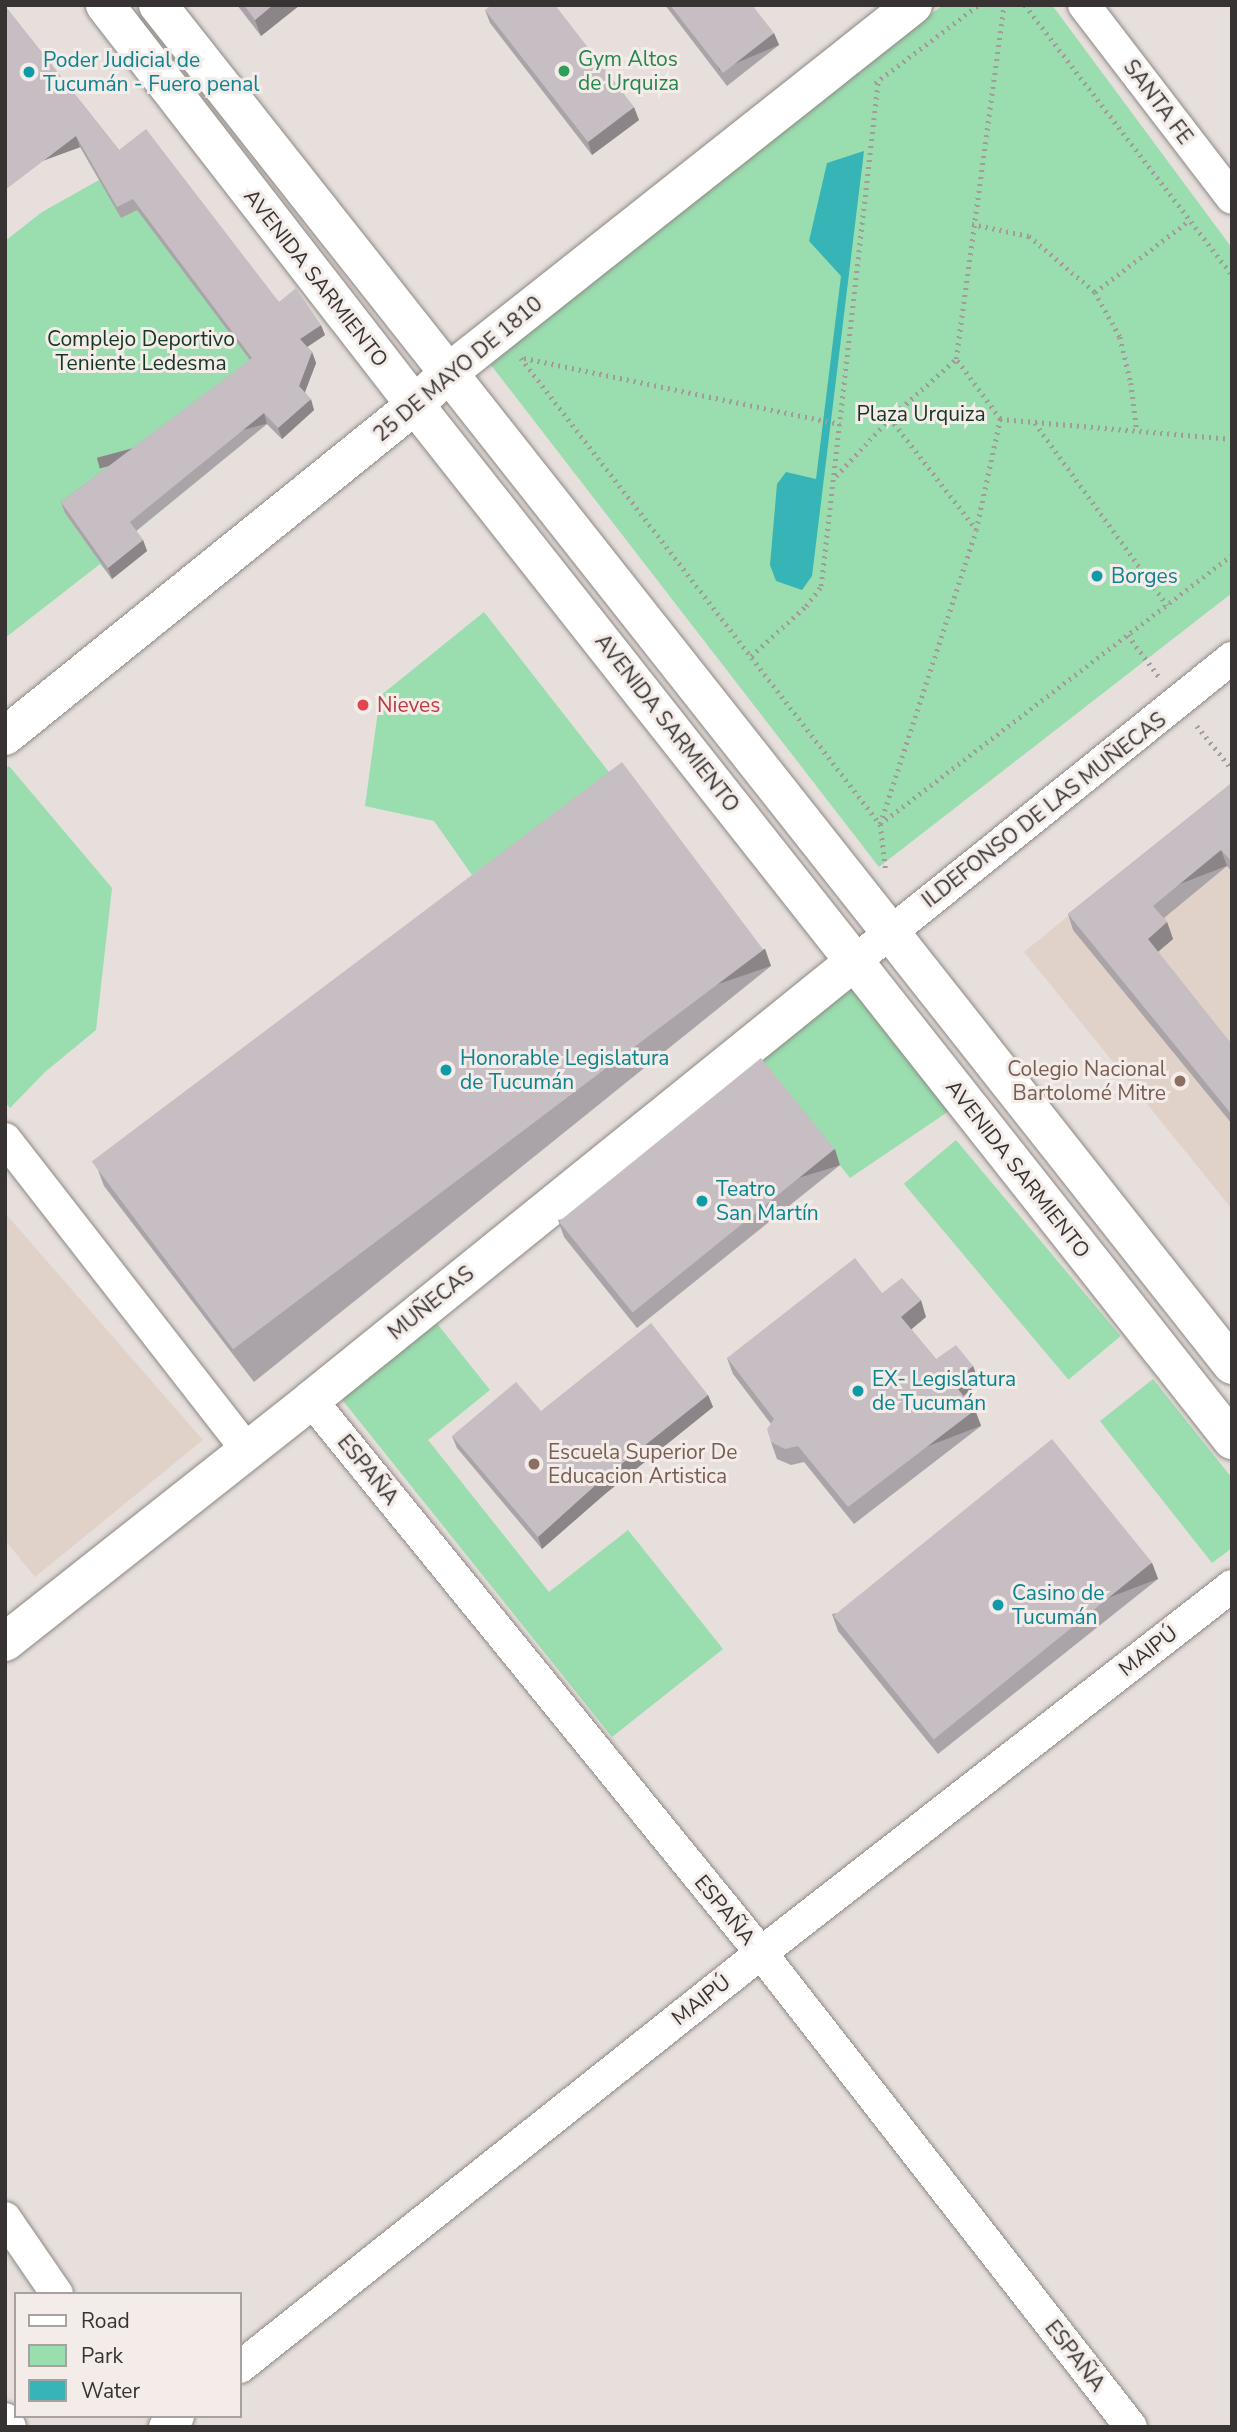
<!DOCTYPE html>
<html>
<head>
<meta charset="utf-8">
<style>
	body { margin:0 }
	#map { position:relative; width:1237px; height:2432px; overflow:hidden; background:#e6dfdb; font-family:"Nunito Sans",sans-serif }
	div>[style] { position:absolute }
	.built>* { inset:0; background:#e0d2c9 }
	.green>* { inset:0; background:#9addaf; transform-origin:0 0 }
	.water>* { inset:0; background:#37b4b5 }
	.path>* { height:4.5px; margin-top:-2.25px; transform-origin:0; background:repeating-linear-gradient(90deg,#a19c99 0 2px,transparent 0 7px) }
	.roads { filter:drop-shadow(0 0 2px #8e8884) drop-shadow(0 0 2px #8e8884) }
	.street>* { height:32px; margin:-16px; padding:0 16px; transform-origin:16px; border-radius:16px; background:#fff }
	.secondary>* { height:38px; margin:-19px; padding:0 19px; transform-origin:19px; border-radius:19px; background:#fff }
	.primary>* { height:38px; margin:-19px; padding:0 19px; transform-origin:19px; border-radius:19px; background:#fff }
	.wall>* { inset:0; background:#aaa3a8 }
	.shaded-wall>* { inset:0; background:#8b8588; transform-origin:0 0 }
	.building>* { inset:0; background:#c6bec3; transform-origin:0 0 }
	.dots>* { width:19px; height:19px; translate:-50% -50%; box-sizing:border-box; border:4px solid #f3ece8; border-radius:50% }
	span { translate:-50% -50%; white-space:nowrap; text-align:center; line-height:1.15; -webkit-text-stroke:6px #f3ece8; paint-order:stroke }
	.leisure-label { font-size:21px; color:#27864d }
	.left { translate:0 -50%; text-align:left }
	.culture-label { font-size:21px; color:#0d838f }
	.street-label { font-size:21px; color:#363332 }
	.park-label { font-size:21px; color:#153622 }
	.health-label { font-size:21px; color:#be3a42 }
	.education-label { font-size:21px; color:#785e54 }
	.right { translate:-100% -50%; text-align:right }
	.frame { position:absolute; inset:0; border:7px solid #363332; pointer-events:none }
	.legend { position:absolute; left:14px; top:2292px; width:228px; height:126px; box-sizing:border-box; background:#f3ece8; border:2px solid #a7a29f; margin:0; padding:9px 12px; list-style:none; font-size:21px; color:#363332 }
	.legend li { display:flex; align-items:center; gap:14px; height:35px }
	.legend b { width:35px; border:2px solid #a7a29f }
</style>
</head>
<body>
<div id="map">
	<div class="built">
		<div style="clip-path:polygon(1232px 782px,1232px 1209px,1024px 952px)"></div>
		<div style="clip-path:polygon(5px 1213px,203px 1440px,35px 1577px,5px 1540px)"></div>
	</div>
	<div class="green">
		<div style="clip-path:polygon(943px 5px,1052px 5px,1232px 248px,1232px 593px,879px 867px,484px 356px)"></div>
		<div style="clip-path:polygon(99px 180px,283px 313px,300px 299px,325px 335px,304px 349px,316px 363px,312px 374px,298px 390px,314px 410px,282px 439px,267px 424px,134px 533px,147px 551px,112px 579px,100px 564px,5px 638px,5px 241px,42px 212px)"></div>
		<div style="clip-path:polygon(484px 612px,612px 776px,472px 875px,434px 821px,365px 806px,380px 696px)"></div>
		<div style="clip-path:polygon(9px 766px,112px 888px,96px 1030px,45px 1072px,10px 1108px,5px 1102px,5px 769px)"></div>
		<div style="clip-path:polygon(855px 961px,955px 1107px,850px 1178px,757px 1060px)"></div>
		<div style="left:956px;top:1140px;width:256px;height:68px;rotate:50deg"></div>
		<div style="clip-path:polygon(435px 1321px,490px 1390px,428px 1440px,549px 1592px,628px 1530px,723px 1649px,612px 1737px,340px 1397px)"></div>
		<div style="clip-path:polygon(1153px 1379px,1232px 1478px,1232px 1548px,1212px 1563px,1100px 1421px)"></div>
	</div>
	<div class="water">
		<div style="clip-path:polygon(864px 151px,812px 576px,802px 590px,776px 581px,770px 565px,777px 484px,786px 472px,816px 479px,841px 276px,809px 241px,827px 163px)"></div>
	</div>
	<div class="path">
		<div style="left:1025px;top:5px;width:340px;rotate:52.5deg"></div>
		<div style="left:875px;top:83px;width:129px;rotate:-37.1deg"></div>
		<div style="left:972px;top:224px;width:58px;rotate:11.9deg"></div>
		<div style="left:1029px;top:236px;width:87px;rotate:40.3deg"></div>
		<div style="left:1095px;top:292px;width:51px;rotate:60.9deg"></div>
		<div style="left:1120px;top:337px;width:47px;rotate:76.6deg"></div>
		<div style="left:1131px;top:383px;width:48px;rotate:82.9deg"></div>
		<div style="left:1095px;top:292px;width:119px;rotate:-37.2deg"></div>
		<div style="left:521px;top:358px;width:588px;rotate:52.39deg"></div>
		<div style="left:880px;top:824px;width:443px;rotate:-37.4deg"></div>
		<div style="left:524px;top:358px;width:323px;rotate:11.8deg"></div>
		<div style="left:890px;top:418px;width:140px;rotate:52.2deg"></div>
		<div style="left:1000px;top:419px;width:233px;rotate:4.9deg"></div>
		<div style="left:1035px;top:423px;width:225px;rotate:54deg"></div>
		<div style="left:836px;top:476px;width:79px;rotate:-47deg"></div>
		<div style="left:890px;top:418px;width:89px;rotate:-41.8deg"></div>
		<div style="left:1128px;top:635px;width:54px;rotate:53.3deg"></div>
		<div style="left:751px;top:656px;width:74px;rotate:-42.3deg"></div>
		<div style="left:806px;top:606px;width:25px;rotate:-53deg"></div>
		<div style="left:821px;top:586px;width:508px;rotate:-83.56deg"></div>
		<div style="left:1197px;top:726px;width:55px;rotate:50.9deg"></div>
		<div style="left:885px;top:868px;width:44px;rotate:-96.5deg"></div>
		<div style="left:880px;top:824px;width:309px;rotate:-71.9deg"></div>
		<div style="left:976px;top:530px;width:114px;rotate:-77.8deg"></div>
		<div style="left:1000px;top:419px;width:74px;rotate:-126.3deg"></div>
		<div style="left:956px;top:359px;width:357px;rotate:-82.3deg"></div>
	</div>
	<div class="roads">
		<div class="street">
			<div style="left:1084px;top:5px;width:243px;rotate:52.5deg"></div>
			<div style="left:855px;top:961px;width:484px;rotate:-38.8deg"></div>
			<div style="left:5px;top:1139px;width:393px;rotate:52.1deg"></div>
			<div style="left:311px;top:1400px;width:713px;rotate:50.86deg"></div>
			<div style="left:761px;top:1953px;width:601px;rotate:52.02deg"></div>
			<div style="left:5px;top:2218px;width:92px;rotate:55.6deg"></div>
			<div style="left:240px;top:2367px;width:665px;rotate:-38.47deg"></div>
			<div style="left:761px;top:1953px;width:597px;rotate:-37.93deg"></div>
			<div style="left:5px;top:2419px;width:9px;rotate:58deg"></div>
			<div style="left:165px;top:2427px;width:17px;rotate:-40deg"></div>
		</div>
		<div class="secondary">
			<div style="left:5px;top:736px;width:527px;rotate:-38.91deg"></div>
			<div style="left:415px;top:405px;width:46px;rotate:-44.1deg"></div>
			<div style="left:448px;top:373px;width:593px;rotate:-38.36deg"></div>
			<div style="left:5px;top:1642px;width:390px;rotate:-38.3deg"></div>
			<div style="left:311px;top:1400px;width:699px;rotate:-38.9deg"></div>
		</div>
		<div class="primary">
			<div style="left:105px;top:5px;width:506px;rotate:52.22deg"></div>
			<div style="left:415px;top:405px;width:1319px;rotate:51.71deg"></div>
			<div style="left:158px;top:5px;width:1733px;rotate:51.7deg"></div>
		</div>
	</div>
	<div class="wall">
		<div style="clip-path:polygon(237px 5px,300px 5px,261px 36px)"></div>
		<div style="clip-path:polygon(665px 5px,752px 5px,779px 45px,727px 86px)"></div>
		<div style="clip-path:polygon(5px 6px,119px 150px,279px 302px,325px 335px,307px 347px,312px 352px,316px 363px,305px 392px,314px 410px,282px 439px,267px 424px,136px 531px,143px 540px,147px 551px,112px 579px,65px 513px,61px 502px,250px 360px,137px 210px,121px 218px,80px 147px)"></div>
		<div style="clip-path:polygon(485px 10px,639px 120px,592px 155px,490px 23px)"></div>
		<div style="clip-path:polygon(1232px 783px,1232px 872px,1227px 866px,1164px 918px,1167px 922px,1173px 939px,1158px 952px,1232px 1045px,1232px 1124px,1073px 930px,1068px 914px)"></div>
		<div style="clip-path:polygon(765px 949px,771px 966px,254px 1382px,104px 1186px,98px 1170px)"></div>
		<div style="clip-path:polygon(840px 1165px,637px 1328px,564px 1237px,558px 1220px)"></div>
		<div style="clip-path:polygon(882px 1293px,926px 1317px,911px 1329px,936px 1359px,973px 1366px,979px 1383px,964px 1396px,975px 1410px,981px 1426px,854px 1524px,804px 1462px,791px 1465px,777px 1459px,771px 1442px,771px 1424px,733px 1374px,727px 1358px)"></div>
		<div style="clip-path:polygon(708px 1395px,713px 1407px,605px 1494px,542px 1549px,457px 1448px,452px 1436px,541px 1411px)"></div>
		<div style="clip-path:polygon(1152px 1563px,1158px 1579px,938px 1754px,838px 1631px,832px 1614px)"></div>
	</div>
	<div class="shaded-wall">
		<div style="clip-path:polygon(273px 5px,300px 5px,261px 36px,255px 20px)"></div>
		<div style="left:774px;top:33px;width:13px;height:65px;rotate:67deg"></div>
		<div style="clip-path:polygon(634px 107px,639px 120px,592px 155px,588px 142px)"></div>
		<div style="left:76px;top:136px;width:12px;height:89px;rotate:70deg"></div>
		<div style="clip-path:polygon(321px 325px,325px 335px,304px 349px,300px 339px)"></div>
		<div style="clip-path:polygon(312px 352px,316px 363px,303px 397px,299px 386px)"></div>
		<div style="clip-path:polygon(311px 399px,314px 410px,282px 439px,278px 428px)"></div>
		<div style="left:264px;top:413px;width:11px;height:173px;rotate:75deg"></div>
		<div style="clip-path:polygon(143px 540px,147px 551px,112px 579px,108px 568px)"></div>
		<div style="left:1221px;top:850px;width:17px;height:88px;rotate:69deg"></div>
		<div style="clip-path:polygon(1167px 922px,1173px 939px,1154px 955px,1148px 939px)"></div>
		<div style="left:765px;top:949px;width:18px;height:664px;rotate:71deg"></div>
		<div style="left:835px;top:1149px;width:17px;height:260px;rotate:73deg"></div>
		<div style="clip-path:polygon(921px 1300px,926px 1317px,907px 1333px,901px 1317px)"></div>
		<div style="clip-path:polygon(973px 1366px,979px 1383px,959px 1400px,953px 1383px)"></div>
		<div style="clip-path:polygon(708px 1395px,713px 1407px,605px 1494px,542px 1549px,538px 1537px,600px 1481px)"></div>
		<div style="left:975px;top:1410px;width:17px;height:160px;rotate:69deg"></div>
		<div style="left:1152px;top:1563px;width:17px;height:281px;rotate:69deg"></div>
	</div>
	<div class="building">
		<div style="clip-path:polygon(244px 5px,273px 5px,255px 20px)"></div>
		<div style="clip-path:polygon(492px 5px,555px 5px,634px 107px,588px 142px,485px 10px)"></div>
		<div style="clip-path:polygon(670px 5px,752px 5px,774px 33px,723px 73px)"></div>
		<div style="clip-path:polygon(5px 6px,119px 150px,146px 129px,279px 302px,296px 288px,321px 325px,300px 339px,312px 352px,299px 386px,311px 399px,278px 428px,264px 413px,130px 522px,143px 540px,108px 568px,61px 502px,252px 358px,133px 199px,117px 207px,76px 136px,5px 190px)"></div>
		<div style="left:622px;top:762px;width:235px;height:664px;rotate:53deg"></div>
		<div style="clip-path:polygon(1232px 783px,1232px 862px,1221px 850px,1153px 906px,1167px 922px,1148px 939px,1232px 1045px,1232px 1115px,1068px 914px)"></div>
		<div style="left:761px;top:1058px;width:117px;height:260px;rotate:51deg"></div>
		<div style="clip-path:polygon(855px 1258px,882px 1293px,902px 1278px,921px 1300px,901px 1317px,936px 1359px,956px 1345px,973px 1366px,953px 1383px,975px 1410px,848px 1507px,798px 1446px,785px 1449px,771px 1442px,767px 1429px,774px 1419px,727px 1358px)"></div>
		<div style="clip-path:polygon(651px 1323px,708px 1395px,600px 1481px,538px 1537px,452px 1436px,516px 1382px,541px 1411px)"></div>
		<div style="left:1052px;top:1439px;width:159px;height:281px;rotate:51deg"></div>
	</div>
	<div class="dots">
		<div style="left:564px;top:71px;background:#2e9e5b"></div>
		<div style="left:29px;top:72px;background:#0f9aa8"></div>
		<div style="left:1097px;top:576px;background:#0f9aa8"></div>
		<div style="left:363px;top:705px;background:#e0444e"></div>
		<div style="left:446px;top:1070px;background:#0f9aa8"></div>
		<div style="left:1180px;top:1081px;background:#8d6e63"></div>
		<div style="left:702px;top:1201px;background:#0f9aa8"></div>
		<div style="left:858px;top:1391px;background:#0f9aa8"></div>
		<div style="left:534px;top:1464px;background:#8d6e63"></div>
		<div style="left:998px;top:1605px;background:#0f9aa8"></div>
	</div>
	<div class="leisure-label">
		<span class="left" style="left:578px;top:71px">Gym Altos<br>de Urquiza</span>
	</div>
	<div class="culture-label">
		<span class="left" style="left:43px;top:72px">Poder Judicial de<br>Tucumán - Fuero penal</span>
		<span class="left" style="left:1111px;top:576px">Borges</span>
		<span class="left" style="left:460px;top:1070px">Honorable Legislatura<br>de Tucumán</span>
		<span class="left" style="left:716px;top:1201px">Teatro<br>San Martín</span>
		<span class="left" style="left:872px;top:1391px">EX- Legislatura<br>de Tucumán</span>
		<span class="left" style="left:1012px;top:1605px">Casino de<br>Tucumán</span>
	</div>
	<div class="street-label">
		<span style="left:1158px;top:102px;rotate:53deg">SANTA FE</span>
		<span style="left:316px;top:278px;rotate:52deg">AVENIDA SARMIENTO</span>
		<span style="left:458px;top:369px;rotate:-40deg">25 DE MAYO DE 1810</span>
		<span style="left:667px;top:723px;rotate:52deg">AVENIDA SARMIENTO</span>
		<span style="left:1044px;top:810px;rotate:-38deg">ILDEFONSO DE LAS MUÑECAS</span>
		<span style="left:1018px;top:1169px;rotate:52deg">AVENIDA SARMIENTO</span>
		<span style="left:431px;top:1303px;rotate:-39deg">MUÑECAS</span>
		<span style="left:368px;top:1470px;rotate:51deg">ESPAÑA</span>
		<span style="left:1148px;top:1651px;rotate:-38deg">MAIPÚ</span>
		<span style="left:725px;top:1910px;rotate:51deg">ESPAÑA</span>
		<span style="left:701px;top:2000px;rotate:-38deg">MAIPÚ</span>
		<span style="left:1075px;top:2356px;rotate:52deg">ESPAÑA</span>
	</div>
	<div class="park-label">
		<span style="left:141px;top:351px">Complejo Deportivo<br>Teniente Ledesma</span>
		<span style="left:921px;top:414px">Plaza Urquiza</span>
	</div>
	<div class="health-label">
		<span class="left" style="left:377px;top:705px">Nieves</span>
	</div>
	<div class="education-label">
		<span class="right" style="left:1166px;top:1081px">Colegio Nacional<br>Bartolomé Mitre</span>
		<span class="left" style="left:548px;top:1464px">Escuela Superior De<br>Educacion Artistica</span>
	</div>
	<div class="frame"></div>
	<ul class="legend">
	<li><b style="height:9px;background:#fff"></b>Road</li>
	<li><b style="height:19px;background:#9addaf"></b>Park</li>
	<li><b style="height:19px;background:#37b4b5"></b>Water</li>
	</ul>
</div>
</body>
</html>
